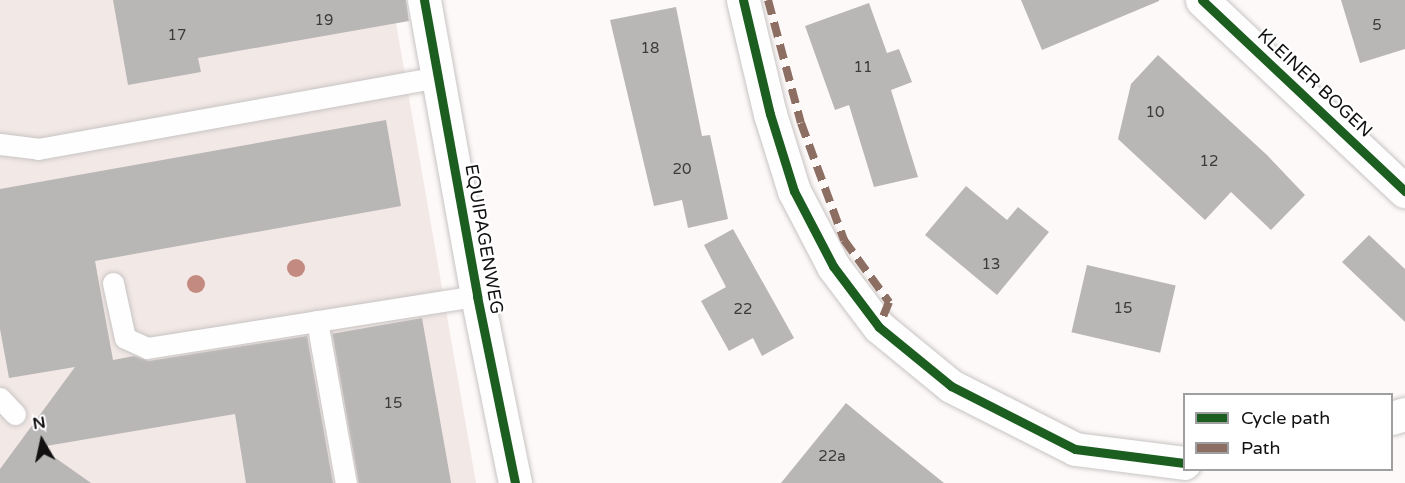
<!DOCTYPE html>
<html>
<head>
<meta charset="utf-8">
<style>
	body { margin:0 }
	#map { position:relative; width:1405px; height:483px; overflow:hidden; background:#fdf9f8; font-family:"Varela Round",sans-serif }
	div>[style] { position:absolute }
	.built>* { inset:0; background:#f2e8e6 }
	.building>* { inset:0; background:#b9b6b6; transform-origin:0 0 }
	.roads { filter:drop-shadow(0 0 2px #c7c4c3) drop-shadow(0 0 2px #c7c4c3) }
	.lane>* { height:21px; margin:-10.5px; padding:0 10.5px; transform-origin:10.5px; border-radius:10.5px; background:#fffefe }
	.street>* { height:33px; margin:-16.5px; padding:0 16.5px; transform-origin:16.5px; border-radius:16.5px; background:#fffefe }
	.quiet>* { height:8px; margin-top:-4px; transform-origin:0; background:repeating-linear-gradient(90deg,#8d6e63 0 15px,transparent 0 23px) }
	.cycleway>* { height:9px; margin:-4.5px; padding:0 4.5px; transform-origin:4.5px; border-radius:4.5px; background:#1b5e20 }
	.trees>* { width:18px; height:18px; margin:-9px; border-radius:50%; background:#c38a82 }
	span { translate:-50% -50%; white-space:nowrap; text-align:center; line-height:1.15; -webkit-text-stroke:4.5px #fff; paint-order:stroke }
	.number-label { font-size:15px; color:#3c3a3a }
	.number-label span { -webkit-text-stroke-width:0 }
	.street-label { font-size:18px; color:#121010 }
	.legend { position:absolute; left:1183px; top:393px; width:210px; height:78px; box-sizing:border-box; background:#fff; border:2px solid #a09f9f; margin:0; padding:8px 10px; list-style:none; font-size:18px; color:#121010 }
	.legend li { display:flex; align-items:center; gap:12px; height:30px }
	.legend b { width:30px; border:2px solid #a09f9f }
	.north { position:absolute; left:12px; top:411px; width:60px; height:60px; -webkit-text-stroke:4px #fff; paint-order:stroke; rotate:351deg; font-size:16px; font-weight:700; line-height:24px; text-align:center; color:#121010 }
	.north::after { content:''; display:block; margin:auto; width:21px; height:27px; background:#121010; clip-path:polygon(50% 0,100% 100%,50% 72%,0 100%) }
</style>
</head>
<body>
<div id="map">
	<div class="built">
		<div style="clip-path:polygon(0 0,392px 0,476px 483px,10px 483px,0 476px)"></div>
	</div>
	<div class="building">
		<div style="clip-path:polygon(113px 0,406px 0,409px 21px,198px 58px,201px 72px,128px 85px)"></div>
		<div style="clip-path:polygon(1021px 0,1159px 0,1159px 1px,1042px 50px)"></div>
		<div style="clip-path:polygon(1341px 0,1405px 0,1405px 49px,1360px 63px)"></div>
		<div style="clip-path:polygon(869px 3px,887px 53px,899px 49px,912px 82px,891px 90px,918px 177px,874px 187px,849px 105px,835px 110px,805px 26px)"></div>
		<div style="clip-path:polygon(676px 7px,702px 136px,710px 135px,728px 219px,688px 228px,682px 200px,654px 206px,610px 20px)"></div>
		<div style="clip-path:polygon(1158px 55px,1267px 155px,1305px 195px,1271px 230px,1231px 192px,1205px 220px,1118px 139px,1131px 84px)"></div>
		<div style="clip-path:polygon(386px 120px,401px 206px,95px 261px,113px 360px,134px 356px,149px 361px,307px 336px,333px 483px,246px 483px,235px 414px,40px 447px,91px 483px,0 483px,0 469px,75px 367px,9px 378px,0 329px,0 189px)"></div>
		<div style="clip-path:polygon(966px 186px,1007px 220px,1018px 207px,1049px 232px,997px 295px,925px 235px)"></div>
		<div style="clip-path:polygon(733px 229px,794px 338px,762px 356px,753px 338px,729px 351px,701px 301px,726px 287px,704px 245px)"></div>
		<div style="clip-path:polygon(1369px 235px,1405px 269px,1405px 322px,1342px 262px)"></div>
		<div style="left:1087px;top:265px;width:91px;height:69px;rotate:13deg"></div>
		<div style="left:422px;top:318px;width:168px;height:91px;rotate:80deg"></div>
		<div style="clip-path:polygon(846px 403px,882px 433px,944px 483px,781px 483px)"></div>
	</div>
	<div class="roads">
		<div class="lane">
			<div style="left:0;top:144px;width:38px;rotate:7deg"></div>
			<div style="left:38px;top:149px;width:406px;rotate:-10.2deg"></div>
			<div style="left:113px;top:283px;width:56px;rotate:77.7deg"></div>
			<div style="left:125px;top:338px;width:24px;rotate:24deg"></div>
			<div style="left:147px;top:348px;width:334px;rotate:-9deg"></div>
			<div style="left:317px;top:321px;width:165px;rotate:79.9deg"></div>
			<div style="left:0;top:398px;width:22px;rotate:47deg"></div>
		</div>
		<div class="street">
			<div style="left:424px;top:0;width:301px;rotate:79.8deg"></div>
			<div style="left:477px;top:296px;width:191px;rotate:78.5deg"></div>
			<div style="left:743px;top:0;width:117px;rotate:76.7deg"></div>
			<div style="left:770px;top:114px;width:81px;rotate:72.7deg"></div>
			<div style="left:794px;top:191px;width:85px;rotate:62.5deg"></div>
			<div style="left:833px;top:266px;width:76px;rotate:53deg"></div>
			<div style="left:879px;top:327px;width:93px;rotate:39.3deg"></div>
			<div style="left:951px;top:386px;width:139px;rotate:26.9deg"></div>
			<div style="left:1075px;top:449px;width:110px;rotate:7.3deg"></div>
			<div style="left:1202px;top:0;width:279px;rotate:43.3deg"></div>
			<div style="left:1392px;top:418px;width:14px;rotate:-17deg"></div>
		</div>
	</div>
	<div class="quiet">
		<div style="left:768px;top:0;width:127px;rotate:75deg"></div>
		<div style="left:801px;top:123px;width:125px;rotate:69.8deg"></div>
		<div style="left:844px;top:240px;width:77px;rotate:54deg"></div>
		<div style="left:889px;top:302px;width:27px;rotate:112deg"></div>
	</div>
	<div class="cycleway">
		<div style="left:424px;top:0;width:301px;rotate:79.8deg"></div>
		<div style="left:477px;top:296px;width:191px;rotate:78.5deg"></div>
		<div style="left:743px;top:0;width:117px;rotate:76.7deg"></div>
		<div style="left:770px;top:114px;width:81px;rotate:72.7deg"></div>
		<div style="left:794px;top:191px;width:85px;rotate:62.5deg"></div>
		<div style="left:833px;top:266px;width:76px;rotate:53deg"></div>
		<div style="left:879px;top:327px;width:93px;rotate:39.3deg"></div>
		<div style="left:951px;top:386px;width:139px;rotate:26.9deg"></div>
		<div style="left:1075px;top:449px;width:110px;rotate:7.3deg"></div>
		<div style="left:1202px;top:0;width:279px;rotate:43.3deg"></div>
	</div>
	<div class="trees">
		<div style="left:296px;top:268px"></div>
		<div style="left:196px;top:284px"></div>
	</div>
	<div class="number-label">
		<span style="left:324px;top:21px">19</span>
		<span style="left:1377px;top:26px">5</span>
		<span style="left:177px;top:36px">17</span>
		<span style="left:650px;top:49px">18</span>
		<span style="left:863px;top:68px">11</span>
		<span style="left:1155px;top:113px">10</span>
		<span style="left:1209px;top:162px">12</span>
		<span style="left:682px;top:170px">20</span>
		<span style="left:991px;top:265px">13</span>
		<span style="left:1123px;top:309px">15</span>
		<span style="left:743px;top:310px">22</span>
		<span style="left:393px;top:404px">15</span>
		<span style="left:832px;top:457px">22a</span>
	</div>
	<div class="street-label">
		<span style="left:1315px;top:83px;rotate:43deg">KLEINER BOGEN</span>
		<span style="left:484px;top:239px;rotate:80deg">EQUIPAGENWEG</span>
	</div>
	<ul class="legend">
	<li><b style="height:8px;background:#1b5e20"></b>Cycle path</li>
	<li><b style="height:8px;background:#8d6e63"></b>Path</li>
	</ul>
	<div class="north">N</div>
</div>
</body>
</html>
